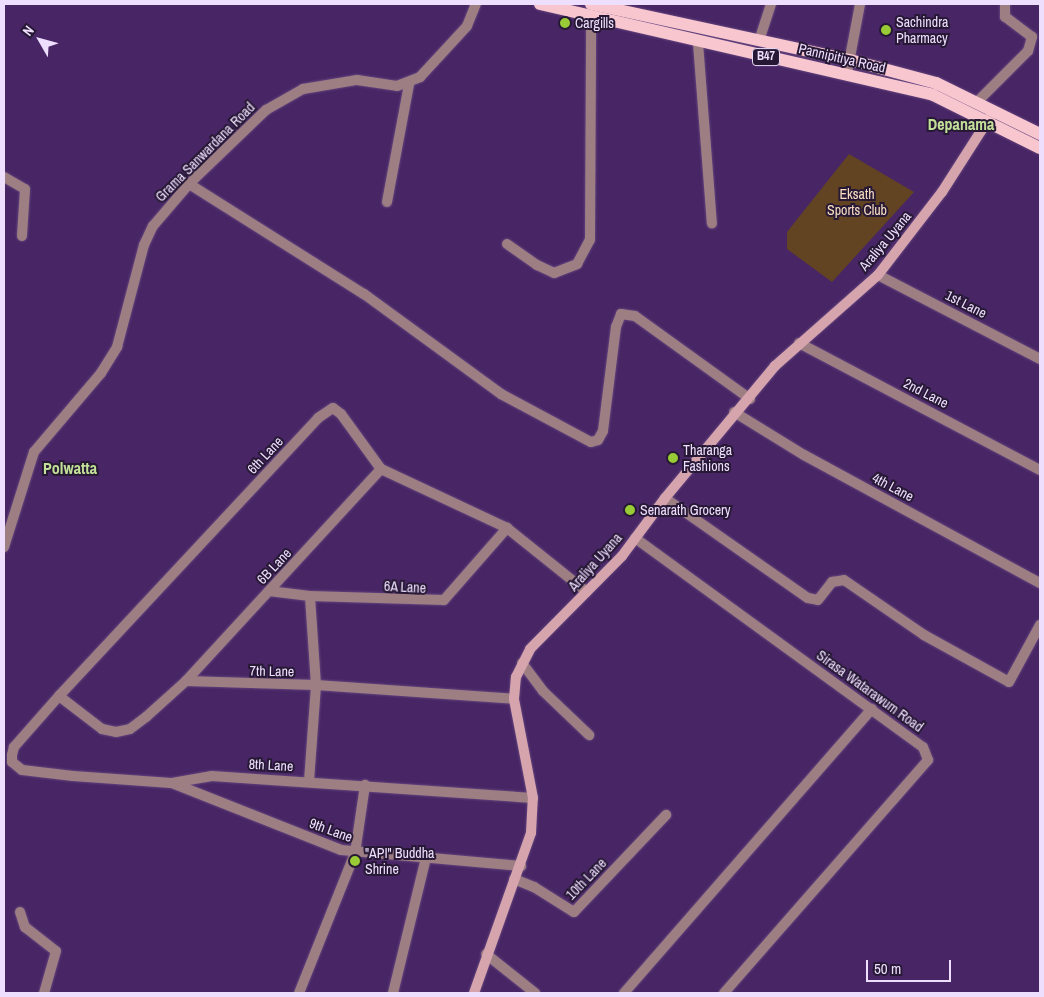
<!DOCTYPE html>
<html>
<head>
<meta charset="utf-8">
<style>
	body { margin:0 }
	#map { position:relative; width:1044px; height:997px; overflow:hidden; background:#482665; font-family:"Archivo Narrow",sans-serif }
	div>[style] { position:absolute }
	.green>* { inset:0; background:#624423 }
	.roads { filter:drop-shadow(0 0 1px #63447d) drop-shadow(0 0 1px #63447d) }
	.street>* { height:10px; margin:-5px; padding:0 5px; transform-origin:5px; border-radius:5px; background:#9d7e83 }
	.secondary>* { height:10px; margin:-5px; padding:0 5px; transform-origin:5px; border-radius:5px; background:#d5a4ad }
	.primary>* { height:12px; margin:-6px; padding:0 6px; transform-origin:6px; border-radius:6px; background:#f8c6cf }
	.dots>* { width:14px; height:14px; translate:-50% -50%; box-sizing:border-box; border:2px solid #271935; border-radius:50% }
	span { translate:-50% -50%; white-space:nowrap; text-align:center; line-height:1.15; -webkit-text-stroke:4px #271935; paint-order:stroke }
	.shield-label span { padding:1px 4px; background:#271935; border:1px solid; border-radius:4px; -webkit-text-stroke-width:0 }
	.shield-label { font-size:12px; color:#eedffe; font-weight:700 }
	.poi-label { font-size:14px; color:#eedffe }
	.left { translate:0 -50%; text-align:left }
	.street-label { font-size:14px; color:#eedffe }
	.park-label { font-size:14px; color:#f8ddc2 }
	.quarter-label { font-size:16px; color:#c2e098; font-weight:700 }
	.frame { position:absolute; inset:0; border:5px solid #eedffe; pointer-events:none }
	.north { position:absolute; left:15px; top:15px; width:50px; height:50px; -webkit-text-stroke:4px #271935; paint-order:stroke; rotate:308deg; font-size:14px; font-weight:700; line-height:20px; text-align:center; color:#eedffe }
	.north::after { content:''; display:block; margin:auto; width:18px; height:22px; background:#eedffe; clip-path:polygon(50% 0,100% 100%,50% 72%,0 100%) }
	.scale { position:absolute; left:866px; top:960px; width:85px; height:22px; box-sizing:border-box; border:2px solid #eedffe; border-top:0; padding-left:6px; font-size:15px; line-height:18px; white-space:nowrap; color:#eedffe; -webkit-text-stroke:4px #271935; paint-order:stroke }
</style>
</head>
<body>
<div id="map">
	<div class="green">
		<div style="clip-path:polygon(849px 154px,914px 192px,832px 282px,787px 249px,787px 232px)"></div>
	</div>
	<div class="roads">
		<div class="street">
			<div style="left:759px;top:41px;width:39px;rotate:-72deg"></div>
			<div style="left:698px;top:43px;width:181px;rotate:85.6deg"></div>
			<div style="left:847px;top:73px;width:70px;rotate:-79.3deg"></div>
			<div style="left:978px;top:101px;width:71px;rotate:-45deg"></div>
			<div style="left:1028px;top:51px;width:15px;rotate:-74deg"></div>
			<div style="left:1032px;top:37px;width:34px;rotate:-143deg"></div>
			<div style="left:1005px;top:17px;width:13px;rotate:-90deg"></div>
			<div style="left:4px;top:177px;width:24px;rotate:30deg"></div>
			<div style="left:25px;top:189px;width:47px;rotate:93.7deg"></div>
			<div style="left:189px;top:184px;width:207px;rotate:32.2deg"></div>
			<div style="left:364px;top:294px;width:170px;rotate:36.1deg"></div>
			<div style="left:501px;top:394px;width:102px;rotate:28.1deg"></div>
			<div style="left:591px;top:442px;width:7px;rotate:-16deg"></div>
			<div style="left:598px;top:440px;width:10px;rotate:-61deg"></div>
			<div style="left:603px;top:431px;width:105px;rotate:-82.9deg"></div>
			<div style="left:616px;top:327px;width:14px;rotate:-69deg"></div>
			<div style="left:621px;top:314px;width:14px;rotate:8deg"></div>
			<div style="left:635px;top:316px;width:142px;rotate:35.8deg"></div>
			<div style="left:387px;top:202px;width:120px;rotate:-79.4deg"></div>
			<div style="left:507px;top:244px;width:37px;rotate:35deg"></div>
			<div style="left:537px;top:265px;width:19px;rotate:25deg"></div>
			<div style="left:554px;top:273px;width:25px;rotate:-21deg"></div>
			<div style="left:577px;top:264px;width:27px;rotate:-62deg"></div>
			<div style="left:590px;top:240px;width:224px;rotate:-89.7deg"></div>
			<div style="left:878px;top:275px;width:182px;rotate:27.4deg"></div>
			<div style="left:799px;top:343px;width:272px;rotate:27.8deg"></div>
			<div style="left:734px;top:412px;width:82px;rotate:31.6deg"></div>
			<div style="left:804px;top:455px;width:268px;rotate:28.5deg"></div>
			<div style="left:665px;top:498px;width:174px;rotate:35deg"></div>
			<div style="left:808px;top:598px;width:10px;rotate:11deg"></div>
			<div style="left:818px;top:600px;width:23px;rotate:-52deg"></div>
			<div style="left:832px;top:582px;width:12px;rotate:-9deg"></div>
			<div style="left:844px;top:580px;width:97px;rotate:34.5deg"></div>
			<div style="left:924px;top:635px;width:97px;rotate:28.9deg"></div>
			<div style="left:1009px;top:682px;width:65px;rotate:-61.5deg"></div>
			<div style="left:635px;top:538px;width:356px;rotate:36deg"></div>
			<div style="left:923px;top:747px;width:14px;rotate:69deg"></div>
			<div style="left:928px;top:760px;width:310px;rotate:131.2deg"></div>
			<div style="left:4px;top:547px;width:100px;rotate:-72.5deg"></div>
			<div style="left:34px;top:452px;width:104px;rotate:-49.7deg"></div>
			<div style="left:101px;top:373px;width:31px;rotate:-58deg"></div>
			<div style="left:117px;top:347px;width:106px;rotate:-75.2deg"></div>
			<div style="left:144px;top:245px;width:21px;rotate:-65deg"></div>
			<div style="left:153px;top:226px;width:55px;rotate:-49.4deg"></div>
			<div style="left:189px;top:184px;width:107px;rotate:-43.9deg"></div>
			<div style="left:266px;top:110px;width:43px;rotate:-29.6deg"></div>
			<div style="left:303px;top:89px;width:55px;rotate:-9.5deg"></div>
			<div style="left:357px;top:80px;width:40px;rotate:8.5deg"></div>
			<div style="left:397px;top:86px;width:25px;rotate:-21deg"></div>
			<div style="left:420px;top:77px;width:69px;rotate:-47.3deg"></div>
			<div style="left:467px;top:26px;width:24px;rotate:-68deg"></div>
			<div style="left:269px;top:591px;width:41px;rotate:7deg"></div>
			<div style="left:310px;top:596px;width:134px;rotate:1.7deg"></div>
			<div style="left:444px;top:600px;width:96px;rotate:-48.8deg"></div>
			<div style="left:522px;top:663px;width:35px;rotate:53deg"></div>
			<div style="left:543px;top:691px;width:64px;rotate:43.7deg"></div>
			<div style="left:186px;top:681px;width:288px;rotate:-47.4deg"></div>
			<div style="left:59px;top:696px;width:54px;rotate:37.5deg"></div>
			<div style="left:102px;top:729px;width:14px;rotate:12deg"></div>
			<div style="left:116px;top:732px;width:14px;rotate:-12deg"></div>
			<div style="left:130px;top:729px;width:20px;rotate:-37deg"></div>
			<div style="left:146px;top:717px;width:54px;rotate:-42deg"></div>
			<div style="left:186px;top:681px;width:130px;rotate:1.8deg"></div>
			<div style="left:316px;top:685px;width:198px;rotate:4deg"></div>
			<div style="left:309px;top:781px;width:96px;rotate:-85.8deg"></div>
			<div style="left:316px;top:685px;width:89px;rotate:-93.9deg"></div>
			<div style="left:172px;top:783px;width:182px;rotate:21.6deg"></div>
			<div style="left:341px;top:850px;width:181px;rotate:5.1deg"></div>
			<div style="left:533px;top:798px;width:322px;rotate:-176.1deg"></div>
			<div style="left:212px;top:776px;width:42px;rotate:170.3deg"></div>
			<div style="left:171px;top:783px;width:98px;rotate:-175.9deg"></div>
			<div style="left:73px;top:776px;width:51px;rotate:-173.3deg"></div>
			<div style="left:22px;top:770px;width:13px;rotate:-141deg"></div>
			<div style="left:12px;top:762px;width:7px;rotate:-90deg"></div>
			<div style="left:12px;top:755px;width:8px;rotate:-76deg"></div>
			<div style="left:14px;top:747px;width:68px;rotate:-48.6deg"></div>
			<div style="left:59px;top:696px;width:380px;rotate:-47deg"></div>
			<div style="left:318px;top:418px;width:18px;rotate:-34deg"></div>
			<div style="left:333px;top:408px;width:10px;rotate:37deg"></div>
			<div style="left:341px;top:414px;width:68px;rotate:54deg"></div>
			<div style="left:381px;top:469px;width:139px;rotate:25.1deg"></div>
			<div style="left:507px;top:528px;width:102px;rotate:38.7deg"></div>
			<div style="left:514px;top:879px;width:22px;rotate:22deg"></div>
			<div style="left:534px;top:887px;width:47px;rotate:32deg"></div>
			<div style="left:574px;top:912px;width:134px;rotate:-46.5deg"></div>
			<div style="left:20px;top:912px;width:16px;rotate:72deg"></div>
			<div style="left:25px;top:927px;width:39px;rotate:38deg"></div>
			<div style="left:56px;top:951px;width:44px;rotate:105.9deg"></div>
			<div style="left:486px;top:954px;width:63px;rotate:38.5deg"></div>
			<div style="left:299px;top:993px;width:151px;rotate:-68.2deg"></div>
			<div style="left:355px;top:853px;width:69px;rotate:-81.6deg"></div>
			<div style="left:393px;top:993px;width:139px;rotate:-76.3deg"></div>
			<div style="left:624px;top:993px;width:377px;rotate:-48.9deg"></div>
		</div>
		<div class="secondary">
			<div style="left:474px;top:993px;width:170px;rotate:-70.4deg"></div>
			<div style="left:531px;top:833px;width:35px;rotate:-87deg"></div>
			<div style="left:533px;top:798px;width:101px;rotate:-100.9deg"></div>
			<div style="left:514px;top:699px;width:22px;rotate:-85deg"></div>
			<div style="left:516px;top:677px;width:31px;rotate:-63deg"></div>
			<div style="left:530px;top:649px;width:131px;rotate:-45.3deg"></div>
			<div style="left:622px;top:556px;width:72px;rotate:-53.4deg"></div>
			<div style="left:665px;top:498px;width:172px;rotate:-50.2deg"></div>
			<div style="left:775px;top:366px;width:137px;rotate:-41.5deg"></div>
			<div style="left:878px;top:275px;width:105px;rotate:-52.4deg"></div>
			<div style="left:942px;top:192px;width:89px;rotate:-57.4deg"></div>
		</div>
		<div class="primary">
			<div style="left:540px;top:4px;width:403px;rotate:13deg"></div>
			<div style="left:933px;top:95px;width:119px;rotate:26.4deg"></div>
			<div style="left:591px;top:4px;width:265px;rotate:12.2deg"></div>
			<div style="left:850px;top:60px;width:89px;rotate:15deg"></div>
			<div style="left:936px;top:83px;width:116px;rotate:26.1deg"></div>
		</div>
	</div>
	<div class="dots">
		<div style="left:565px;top:23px;background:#99cb36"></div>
		<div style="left:886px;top:30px;background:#99cb36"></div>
		<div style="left:673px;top:458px;background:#99cb36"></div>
		<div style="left:630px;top:510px;background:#99cb36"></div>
		<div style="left:355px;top:861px;background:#99cb36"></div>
	</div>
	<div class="shield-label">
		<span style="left:766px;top:57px">B47</span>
	</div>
	<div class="poi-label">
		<span class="left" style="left:896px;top:30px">Sachindra<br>Pharmacy</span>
		<span class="left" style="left:575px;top:23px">Cargills</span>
		<span class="left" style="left:683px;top:458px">Tharanga<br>Fashions</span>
		<span class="left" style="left:640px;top:510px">Senarath Grocery</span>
		<span class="left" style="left:365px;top:861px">"API" Buddha<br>Shrine</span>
	</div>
	<div class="street-label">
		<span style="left:842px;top:58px;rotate:13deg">Pannipitiya Road</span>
		<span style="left:205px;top:152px;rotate:-45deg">Grama Sanwardana Road</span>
		<span style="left:885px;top:241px;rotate:-50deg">Araliya Uyana</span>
		<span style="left:966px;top:304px;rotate:27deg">1st Lane</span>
		<span style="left:926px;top:393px;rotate:27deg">2nd Lane</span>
		<span style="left:265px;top:455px;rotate:-47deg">6th Lane</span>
		<span style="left:893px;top:487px;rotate:28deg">4th Lane</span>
		<span style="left:595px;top:562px;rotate:-48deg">Araliya Uyana</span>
		<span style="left:274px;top:566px;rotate:-47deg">6B Lane</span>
		<span style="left:405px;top:587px;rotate:3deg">6A Lane</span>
		<span style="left:272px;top:671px;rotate:1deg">7th Lane</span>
		<span style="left:870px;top:691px;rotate:36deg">Sirasa Watarawum Road</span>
		<span style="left:271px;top:765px;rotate:3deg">8th Lane</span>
		<span style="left:331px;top:830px;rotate:20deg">9th Lane</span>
		<span style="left:586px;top:879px;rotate:-46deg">10th Lane</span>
	</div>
	<div class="park-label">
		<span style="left:857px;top:202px">Eksath<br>Sports Club</span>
	</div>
	<div class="quarter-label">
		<span style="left:961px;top:124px">Depanama</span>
		<span style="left:70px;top:468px">Polwatta</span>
	</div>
	<div class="frame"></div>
	<div class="north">N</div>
	<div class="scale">50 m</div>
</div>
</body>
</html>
